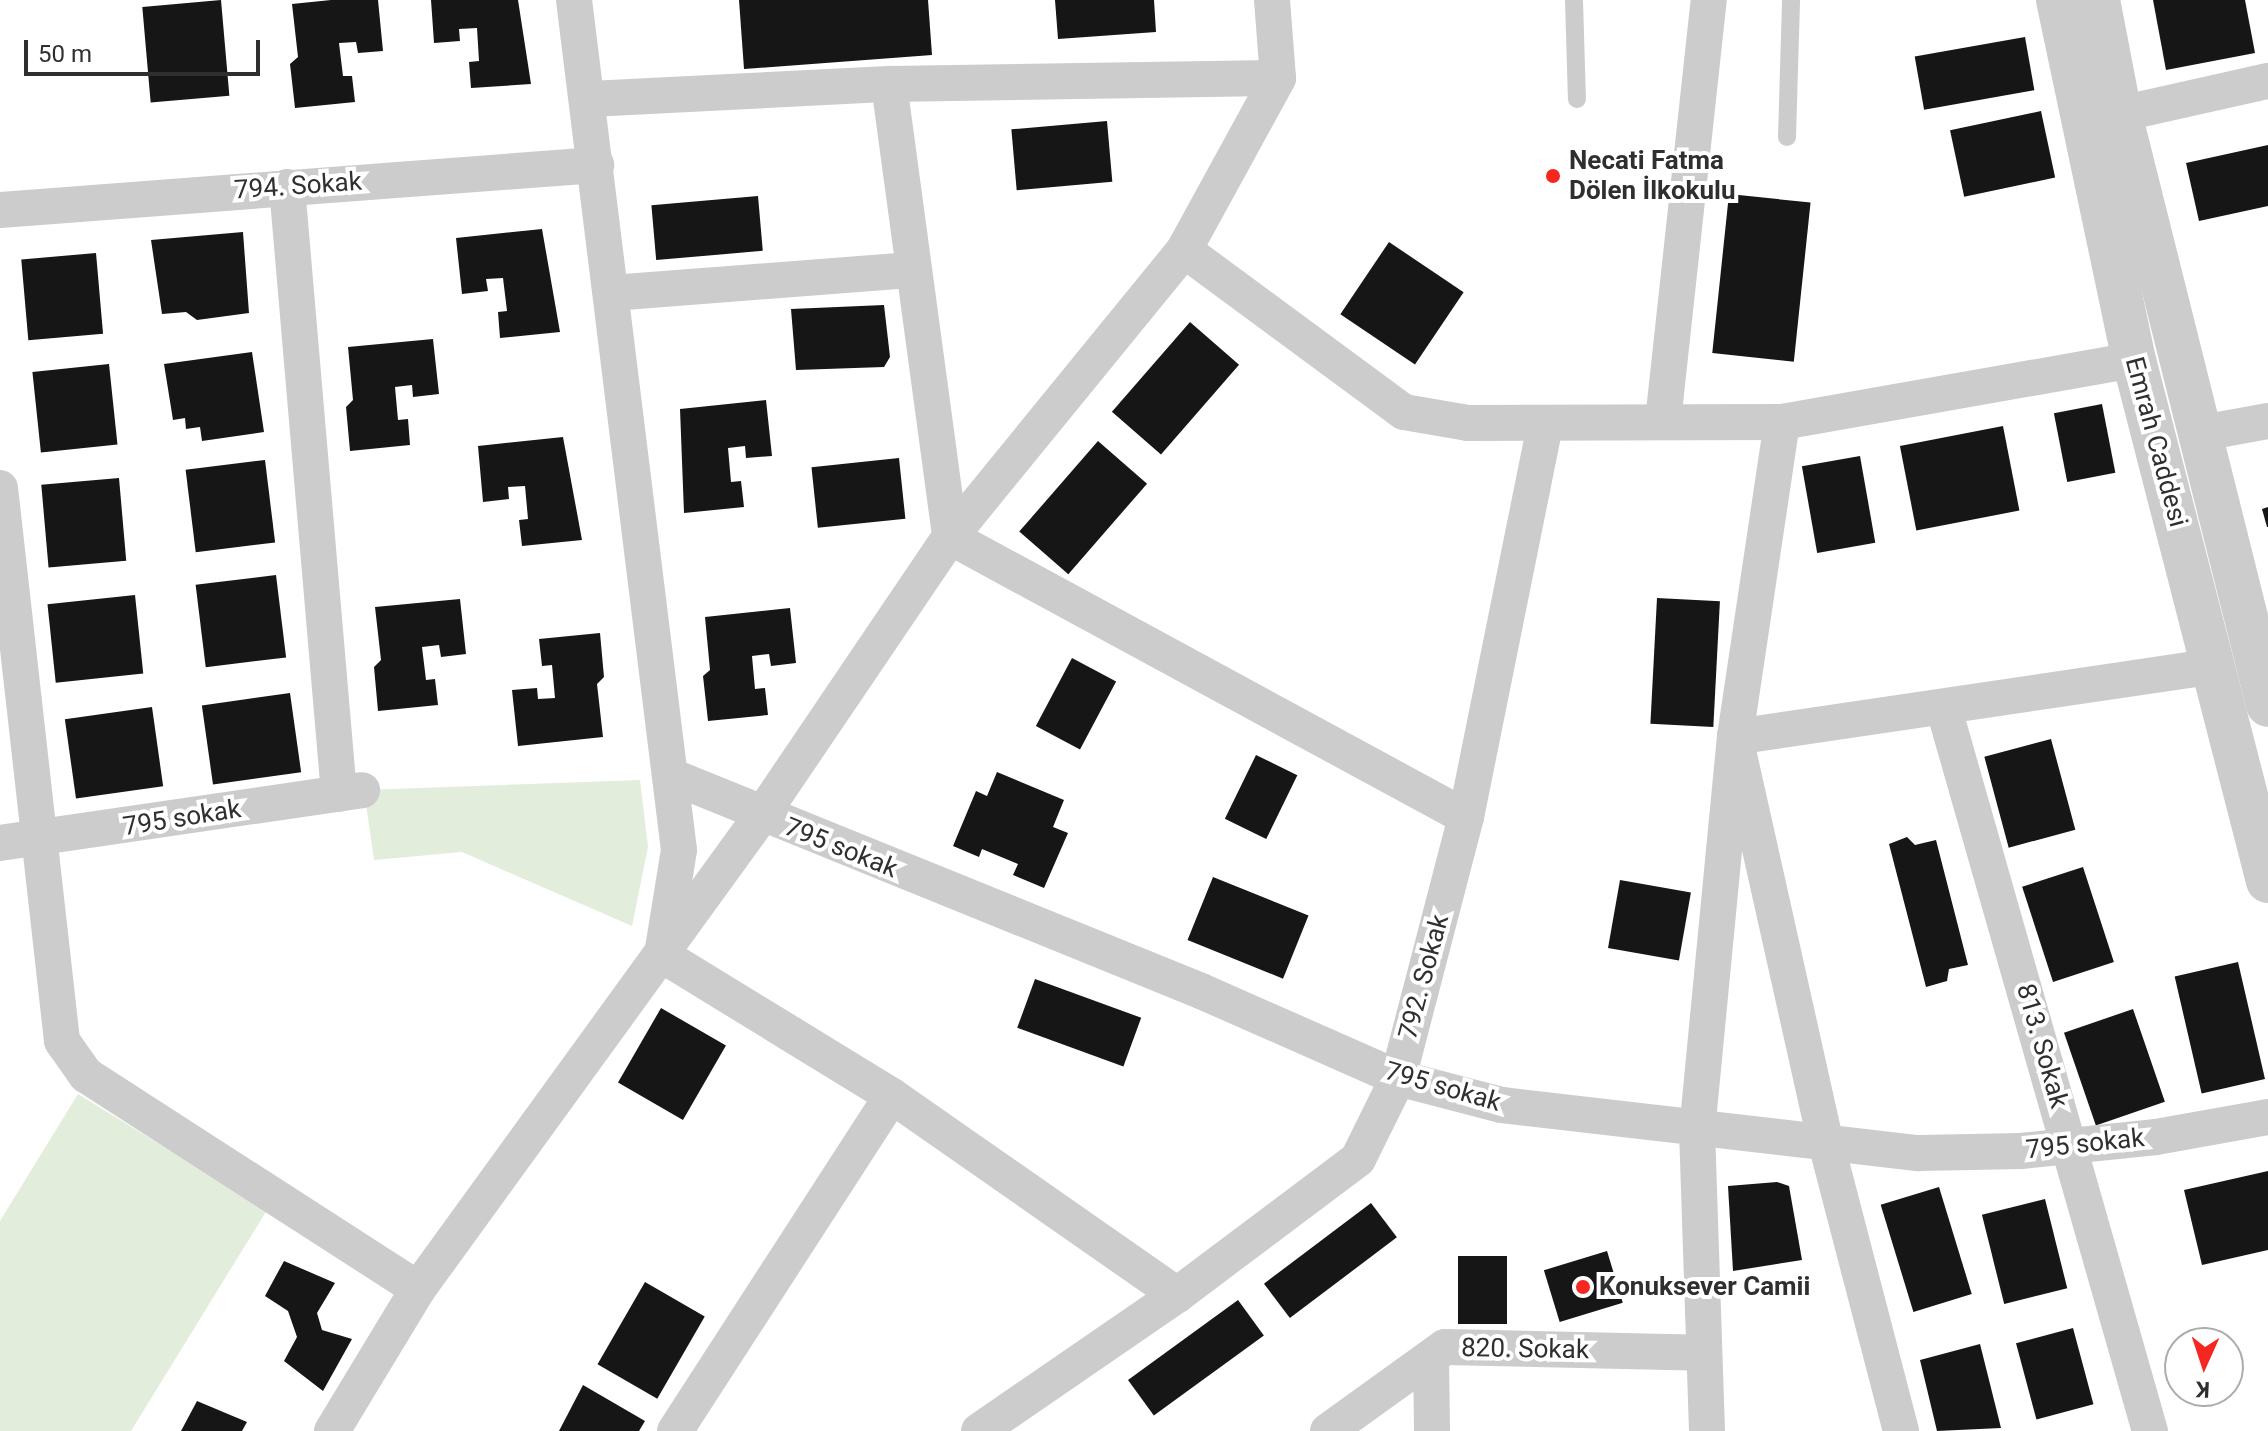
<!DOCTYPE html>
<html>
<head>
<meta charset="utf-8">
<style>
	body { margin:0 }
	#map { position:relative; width:2268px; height:1431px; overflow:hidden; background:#fff; font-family:Roboto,sans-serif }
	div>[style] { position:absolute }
	.green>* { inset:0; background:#e3eddb }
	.building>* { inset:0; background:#161616; transform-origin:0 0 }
	.service>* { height:18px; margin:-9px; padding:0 9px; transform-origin:9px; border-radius:9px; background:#ccc }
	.minor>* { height:36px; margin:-18px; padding:0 18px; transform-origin:18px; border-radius:18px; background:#ccc }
	.tertiary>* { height:44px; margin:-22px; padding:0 22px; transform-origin:22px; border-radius:22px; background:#ccc }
	.dots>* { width:22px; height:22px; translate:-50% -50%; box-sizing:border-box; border:4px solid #fff; border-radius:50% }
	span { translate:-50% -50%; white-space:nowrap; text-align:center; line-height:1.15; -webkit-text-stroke:8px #fff; paint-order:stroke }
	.poi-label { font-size:26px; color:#2f2f2f; font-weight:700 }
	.left { translate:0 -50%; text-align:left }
	.street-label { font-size:26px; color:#2f2f2f }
	.north { position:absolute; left:2164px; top:1327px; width:80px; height:80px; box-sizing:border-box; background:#fff; border:2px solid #acacac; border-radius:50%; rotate:183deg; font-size:22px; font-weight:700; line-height:32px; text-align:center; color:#2f2f2f }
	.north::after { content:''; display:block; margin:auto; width:28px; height:36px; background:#f62620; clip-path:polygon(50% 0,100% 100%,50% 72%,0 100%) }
	.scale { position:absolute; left:24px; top:40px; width:236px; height:36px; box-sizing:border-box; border:4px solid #2f2f2f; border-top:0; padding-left:10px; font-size:24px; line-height:28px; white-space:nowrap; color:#2f2f2f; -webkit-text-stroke:6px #fff; paint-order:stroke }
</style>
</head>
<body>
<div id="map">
	<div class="green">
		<div style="clip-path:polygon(640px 780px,648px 847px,632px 926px,462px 852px,374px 860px,364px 790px)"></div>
		<div style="clip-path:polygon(78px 1094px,267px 1210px,131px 1431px,0 1431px,0 1221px)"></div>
	</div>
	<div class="building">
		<div style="left:221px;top:0;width:96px;height:79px;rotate:85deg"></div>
		<div style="clip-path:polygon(331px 0,378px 0,383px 51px,358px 53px,356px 42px,339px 43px,343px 76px,352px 76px,355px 102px,295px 108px,290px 64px,298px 57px,292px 4px)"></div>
		<div style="clip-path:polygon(431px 0,518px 0,531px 84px,471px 88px,469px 62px,479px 61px,477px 28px,459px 29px,460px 41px,434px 43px)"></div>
		<div style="clip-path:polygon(739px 0,928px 0,932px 55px,744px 69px)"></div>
		<div style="clip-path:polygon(1055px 0,1154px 0,1156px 32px,1058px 39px)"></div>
		<div style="clip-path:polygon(2153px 0,2245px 0,2255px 53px,2166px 70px)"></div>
		<div style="left:2025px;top:37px;width:54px;height:112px;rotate:80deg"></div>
		<div style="left:2041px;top:111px;width:68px;height:93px;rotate:78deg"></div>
		<div style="left:1107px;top:121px;width:61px;height:96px;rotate:85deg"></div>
		<div style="clip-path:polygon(2268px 145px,2268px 206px,2199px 221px,2186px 163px)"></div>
		<div style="left:1729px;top:194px;width:82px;height:160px;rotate:6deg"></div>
		<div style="left:758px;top:196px;width:55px;height:107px;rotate:85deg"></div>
		<div style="clip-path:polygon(542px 229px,560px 332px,500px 338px,498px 312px,507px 311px,503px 278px,486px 279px,488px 291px,462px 294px,456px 238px)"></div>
		<div style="clip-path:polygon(243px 232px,249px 313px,197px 320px,186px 312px,162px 314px,151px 240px)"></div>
		<div style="left:1389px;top:242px;width:90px;height:87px;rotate:34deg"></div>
		<div style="left:96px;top:253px;width:81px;height:75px;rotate:85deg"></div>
		<div style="clip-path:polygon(884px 305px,890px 357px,884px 367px,796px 370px,791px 309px)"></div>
		<div style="left:1190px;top:322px;width:65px;height:119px;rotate:41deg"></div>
		<div style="clip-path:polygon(433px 339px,439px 394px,413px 397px,412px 385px,395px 387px,398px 420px,408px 419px,410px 445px,350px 451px,346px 407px,353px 400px,348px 347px)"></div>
		<div style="clip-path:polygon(252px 352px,264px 432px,202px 441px,200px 427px,186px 429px,185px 418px,173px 420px,164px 364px)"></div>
		<div style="left:109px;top:364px;width:81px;height:77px;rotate:84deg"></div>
		<div style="clip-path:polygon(766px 400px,772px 456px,746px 458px,745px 446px,728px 448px,731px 482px,741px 481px,744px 507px,684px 513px,680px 409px)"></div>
		<div style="left:2102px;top:404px;width:70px;height:49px;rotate:79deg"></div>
		<div style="left:2003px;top:426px;width:86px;height:105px;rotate:79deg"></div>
		<div style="clip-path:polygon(563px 437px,582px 540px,522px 546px,519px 520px,528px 519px,525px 486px,508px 487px,509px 499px,483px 502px,478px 446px)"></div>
		<div style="left:1098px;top:441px;width:65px;height:120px;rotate:41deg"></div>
		<div style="left:1860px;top:456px;width:88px;height:59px;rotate:80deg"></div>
		<div style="left:899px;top:458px;width:61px;height:88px;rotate:84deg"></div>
		<div style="left:265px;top:460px;width:83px;height:80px;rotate:83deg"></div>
		<div style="left:119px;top:478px;width:83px;height:78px;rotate:85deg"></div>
		<div style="clip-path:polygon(2268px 507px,2268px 527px,2267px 527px,2262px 509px)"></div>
		<div style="left:276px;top:575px;width:83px;height:81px;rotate:83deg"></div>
		<div style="left:135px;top:595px;width:79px;height:88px;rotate:84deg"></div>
		<div style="left:1657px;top:598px;width:63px;height:126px;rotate:3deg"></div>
		<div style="clip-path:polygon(460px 599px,466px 654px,441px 657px,439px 645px,422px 647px,426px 680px,435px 679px,438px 705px,378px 711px,374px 667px,381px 660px,375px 607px)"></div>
		<div style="clip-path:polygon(790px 608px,796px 663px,771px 666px,769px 654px,752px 656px,755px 689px,765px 688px,768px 715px,708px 721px,703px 676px,710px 670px,705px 617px)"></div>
		<div style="clip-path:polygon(600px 633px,604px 677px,597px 684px,603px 737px,518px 746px,512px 690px,537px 688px,538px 699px,555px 698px,552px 665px,542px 666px,539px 639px)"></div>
		<div style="left:1072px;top:658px;width:50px;height:77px;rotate:28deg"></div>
		<div style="left:290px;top:693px;width:80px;height:89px;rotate:82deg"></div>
		<div style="left:152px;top:707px;width:80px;height:88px;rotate:82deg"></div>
		<div style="left:2051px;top:739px;width:94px;height:69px;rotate:75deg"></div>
		<div style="left:1256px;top:755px;width:46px;height:71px;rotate:26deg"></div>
		<div style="clip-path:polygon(997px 772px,1064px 800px,1053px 827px,1068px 833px,1044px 888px,1013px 875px,1018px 864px,982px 849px,979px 857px,953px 846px,976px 791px,987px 796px)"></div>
		<div style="clip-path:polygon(1907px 837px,1915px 845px,1936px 840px,1968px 965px,1949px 969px,1947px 981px,1926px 987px,1889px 844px)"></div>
		<div style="left:2083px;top:867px;width:100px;height:64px;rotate:72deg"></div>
		<div style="left:1213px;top:877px;width:103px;height:68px;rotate:22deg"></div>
		<div style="left:1620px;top:880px;width:72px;height:69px;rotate:10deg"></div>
		<div style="left:2238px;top:962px;width:120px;height:65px;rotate:77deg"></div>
		<div style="left:1035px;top:979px;width:113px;height:52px;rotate:20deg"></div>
		<div style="left:661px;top:1008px;width:75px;height:86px;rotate:30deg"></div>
		<div style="left:2133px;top:1009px;width:98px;height:73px;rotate:71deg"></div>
		<div style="clip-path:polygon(2268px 1171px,2268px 1250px,2202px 1265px,2184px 1190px)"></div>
		<div style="clip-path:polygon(1777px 1182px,1789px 1186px,1802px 1260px,1733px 1271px,1728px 1186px)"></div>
		<div style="left:1939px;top:1187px;width:112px;height:61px;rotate:73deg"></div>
		<div style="left:2045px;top:1199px;width:92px;height:65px;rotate:76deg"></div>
		<div style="left:1371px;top:1203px;width:43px;height:134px;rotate:53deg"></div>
		<div style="left:1607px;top:1251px;width:54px;height:66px;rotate:73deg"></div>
		<div style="left:1458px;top:1256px;width:49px;height:68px"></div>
		<div style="clip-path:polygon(284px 1261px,335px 1283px,317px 1313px,322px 1330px,352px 1339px,323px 1391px,284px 1361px,297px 1337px,288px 1311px,265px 1296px)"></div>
		<div style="left:645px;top:1282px;width:69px;height:95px;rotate:30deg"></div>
		<div style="left:1238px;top:1300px;width:44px;height:136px;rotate:54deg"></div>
		<div style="left:2073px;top:1328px;width:79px;height:59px;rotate:75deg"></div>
		<div style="clip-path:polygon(1980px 1344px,2001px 1428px,1937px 1431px,1920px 1360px)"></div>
		<div style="clip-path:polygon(583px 1385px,645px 1421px,639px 1431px,559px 1431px)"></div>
		<div style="clip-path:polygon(197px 1401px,247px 1422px,242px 1431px,181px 1431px)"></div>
	</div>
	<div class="service">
		<div style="left:1574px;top:0;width:99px;rotate:88.3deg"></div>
		<div style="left:1787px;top:137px;width:137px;rotate:-88.3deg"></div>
	</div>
	<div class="minor">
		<div style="left:574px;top:0;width:856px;rotate:82.96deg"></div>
		<div style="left:679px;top:850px;width:106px;rotate:99.2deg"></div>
		<div style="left:662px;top:955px;width:270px;rotate:31.5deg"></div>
		<div style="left:892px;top:1096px;width:348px;rotate:34.9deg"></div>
		<div style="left:889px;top:84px;width:457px;rotate:82.3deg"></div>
		<div style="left:950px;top:537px;width:587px;rotate:28.49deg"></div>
		<div style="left:590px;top:99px;width:299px;rotate:-2.9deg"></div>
		<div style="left:889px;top:84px;width:389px;rotate:-0.9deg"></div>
		<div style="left:2120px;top:114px;width:152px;rotate:-12.6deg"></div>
		<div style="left:287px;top:187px;width:609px;rotate:85.1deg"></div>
		<div style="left:0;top:210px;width:598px;rotate:-4.32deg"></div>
		<div style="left:1184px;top:250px;width:273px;rotate:36.4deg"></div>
		<div style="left:1404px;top:412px;width:65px;rotate:9.8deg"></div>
		<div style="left:1468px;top:423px;width:314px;rotate:-0.2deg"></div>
		<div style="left:1782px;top:422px;width:357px;rotate:-10deg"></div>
		<div style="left:612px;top:293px;width:302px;rotate:-4.4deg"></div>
		<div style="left:1663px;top:421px;width:424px;rotate:-83.8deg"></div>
		<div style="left:1782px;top:422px;width:318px;rotate:98.5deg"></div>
		<div style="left:1735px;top:737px;width:416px;rotate:77.4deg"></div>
		<div style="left:1826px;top:1143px;width:298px;rotate:75.4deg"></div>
		<div style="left:2202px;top:433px;width:67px;rotate:-10.3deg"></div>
		<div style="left:0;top:488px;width:556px;rotate:83.6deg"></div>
		<div style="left:62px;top:1041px;width:42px;rotate:54.8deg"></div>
		<div style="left:86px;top:1075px;width:395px;rotate:32.8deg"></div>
		<div style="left:1944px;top:709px;width:751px;rotate:74.08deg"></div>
		<div style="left:671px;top:776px;width:572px;rotate:22.08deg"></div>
		<div style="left:1201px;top:991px;width:215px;rotate:23.8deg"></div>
		<div style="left:1398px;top:1078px;width:107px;rotate:14.6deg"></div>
		<div style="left:1502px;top:1105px;width:420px;rotate:6.6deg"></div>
		<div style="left:1919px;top:1153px;width:102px;rotate:-1.1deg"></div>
		<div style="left:2021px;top:1151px;width:136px;rotate:-5.9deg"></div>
		<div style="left:2156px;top:1137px;width:114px;rotate:-10.1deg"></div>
		<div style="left:0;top:843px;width:366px;rotate:-8.3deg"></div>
		<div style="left:1431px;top:1358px;width:73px;rotate:89.2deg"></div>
		<div style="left:332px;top:1431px;width:166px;rotate:-58.8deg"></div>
		<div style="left:418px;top:1289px;width:584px;rotate:-54.05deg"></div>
		<div style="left:761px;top:816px;width:337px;rotate:-55.9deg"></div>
		<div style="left:950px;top:537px;width:370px;rotate:-50.8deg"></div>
		<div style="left:1184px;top:250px;width:196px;rotate:-61.3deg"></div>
		<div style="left:1278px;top:78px;width:78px;rotate:-94.4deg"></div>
		<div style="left:675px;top:1431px;width:399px;rotate:-57.1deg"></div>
		<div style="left:979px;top:1431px;width:240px;rotate:-34.5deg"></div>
		<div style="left:1177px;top:1295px;width:226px;rotate:-36.9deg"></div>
		<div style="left:1358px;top:1159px;width:90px;rotate:-63.7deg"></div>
		<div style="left:1398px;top:1078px;width:270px;rotate:-75.4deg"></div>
		<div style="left:1466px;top:817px;width:400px;rotate:-78.6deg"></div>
		<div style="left:1328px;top:1431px;width:144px;rotate:-35.7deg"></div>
		<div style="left:1445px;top:1347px;width:257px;rotate:1.3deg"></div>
		<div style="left:1707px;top:1431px;width:300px;rotate:-91.9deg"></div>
		<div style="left:1697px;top:1131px;width:396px;rotate:-84.5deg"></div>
		<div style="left:1735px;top:737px;width:485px;rotate:-8.4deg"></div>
	</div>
	<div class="tertiary">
		<div style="left:2058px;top:0;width:368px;rotate:78.1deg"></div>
		<div style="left:2134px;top:360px;width:538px;rotate:75.58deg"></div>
		<div style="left:2098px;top:0;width:116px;rotate:79.1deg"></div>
		<div style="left:2120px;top:114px;width:609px;rotate:75.94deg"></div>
	</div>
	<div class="dots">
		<div style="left:1553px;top:176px;background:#f62620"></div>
		<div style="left:1583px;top:1287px;background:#f62620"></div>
	</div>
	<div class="poi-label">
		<span class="left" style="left:1569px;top:176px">Necati Fatma<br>Dölen İlkokulu</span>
		<span class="left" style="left:1599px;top:1287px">Konuksever Camii</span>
	</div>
	<div class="street-label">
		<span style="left:298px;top:186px;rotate:-4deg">794. Sokak</span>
		<span style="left:2156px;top:442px;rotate:75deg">Emrah Caddesi</span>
		<span style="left:182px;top:818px;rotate:-9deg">795 sokak</span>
		<span style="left:841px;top:848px;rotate:22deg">795 sokak</span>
		<span style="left:1424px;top:977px;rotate:-75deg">792. Sokak</span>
		<span style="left:2042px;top:1046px;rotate:74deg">813. Sokak</span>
		<span style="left:1443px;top:1087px;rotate:16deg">795 sokak</span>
		<span style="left:2085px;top:1144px;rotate:-6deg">795 sokak</span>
		<span style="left:1525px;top:1349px;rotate:1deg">820. Sokak</span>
	</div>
	<div class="north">K</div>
	<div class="scale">50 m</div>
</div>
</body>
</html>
